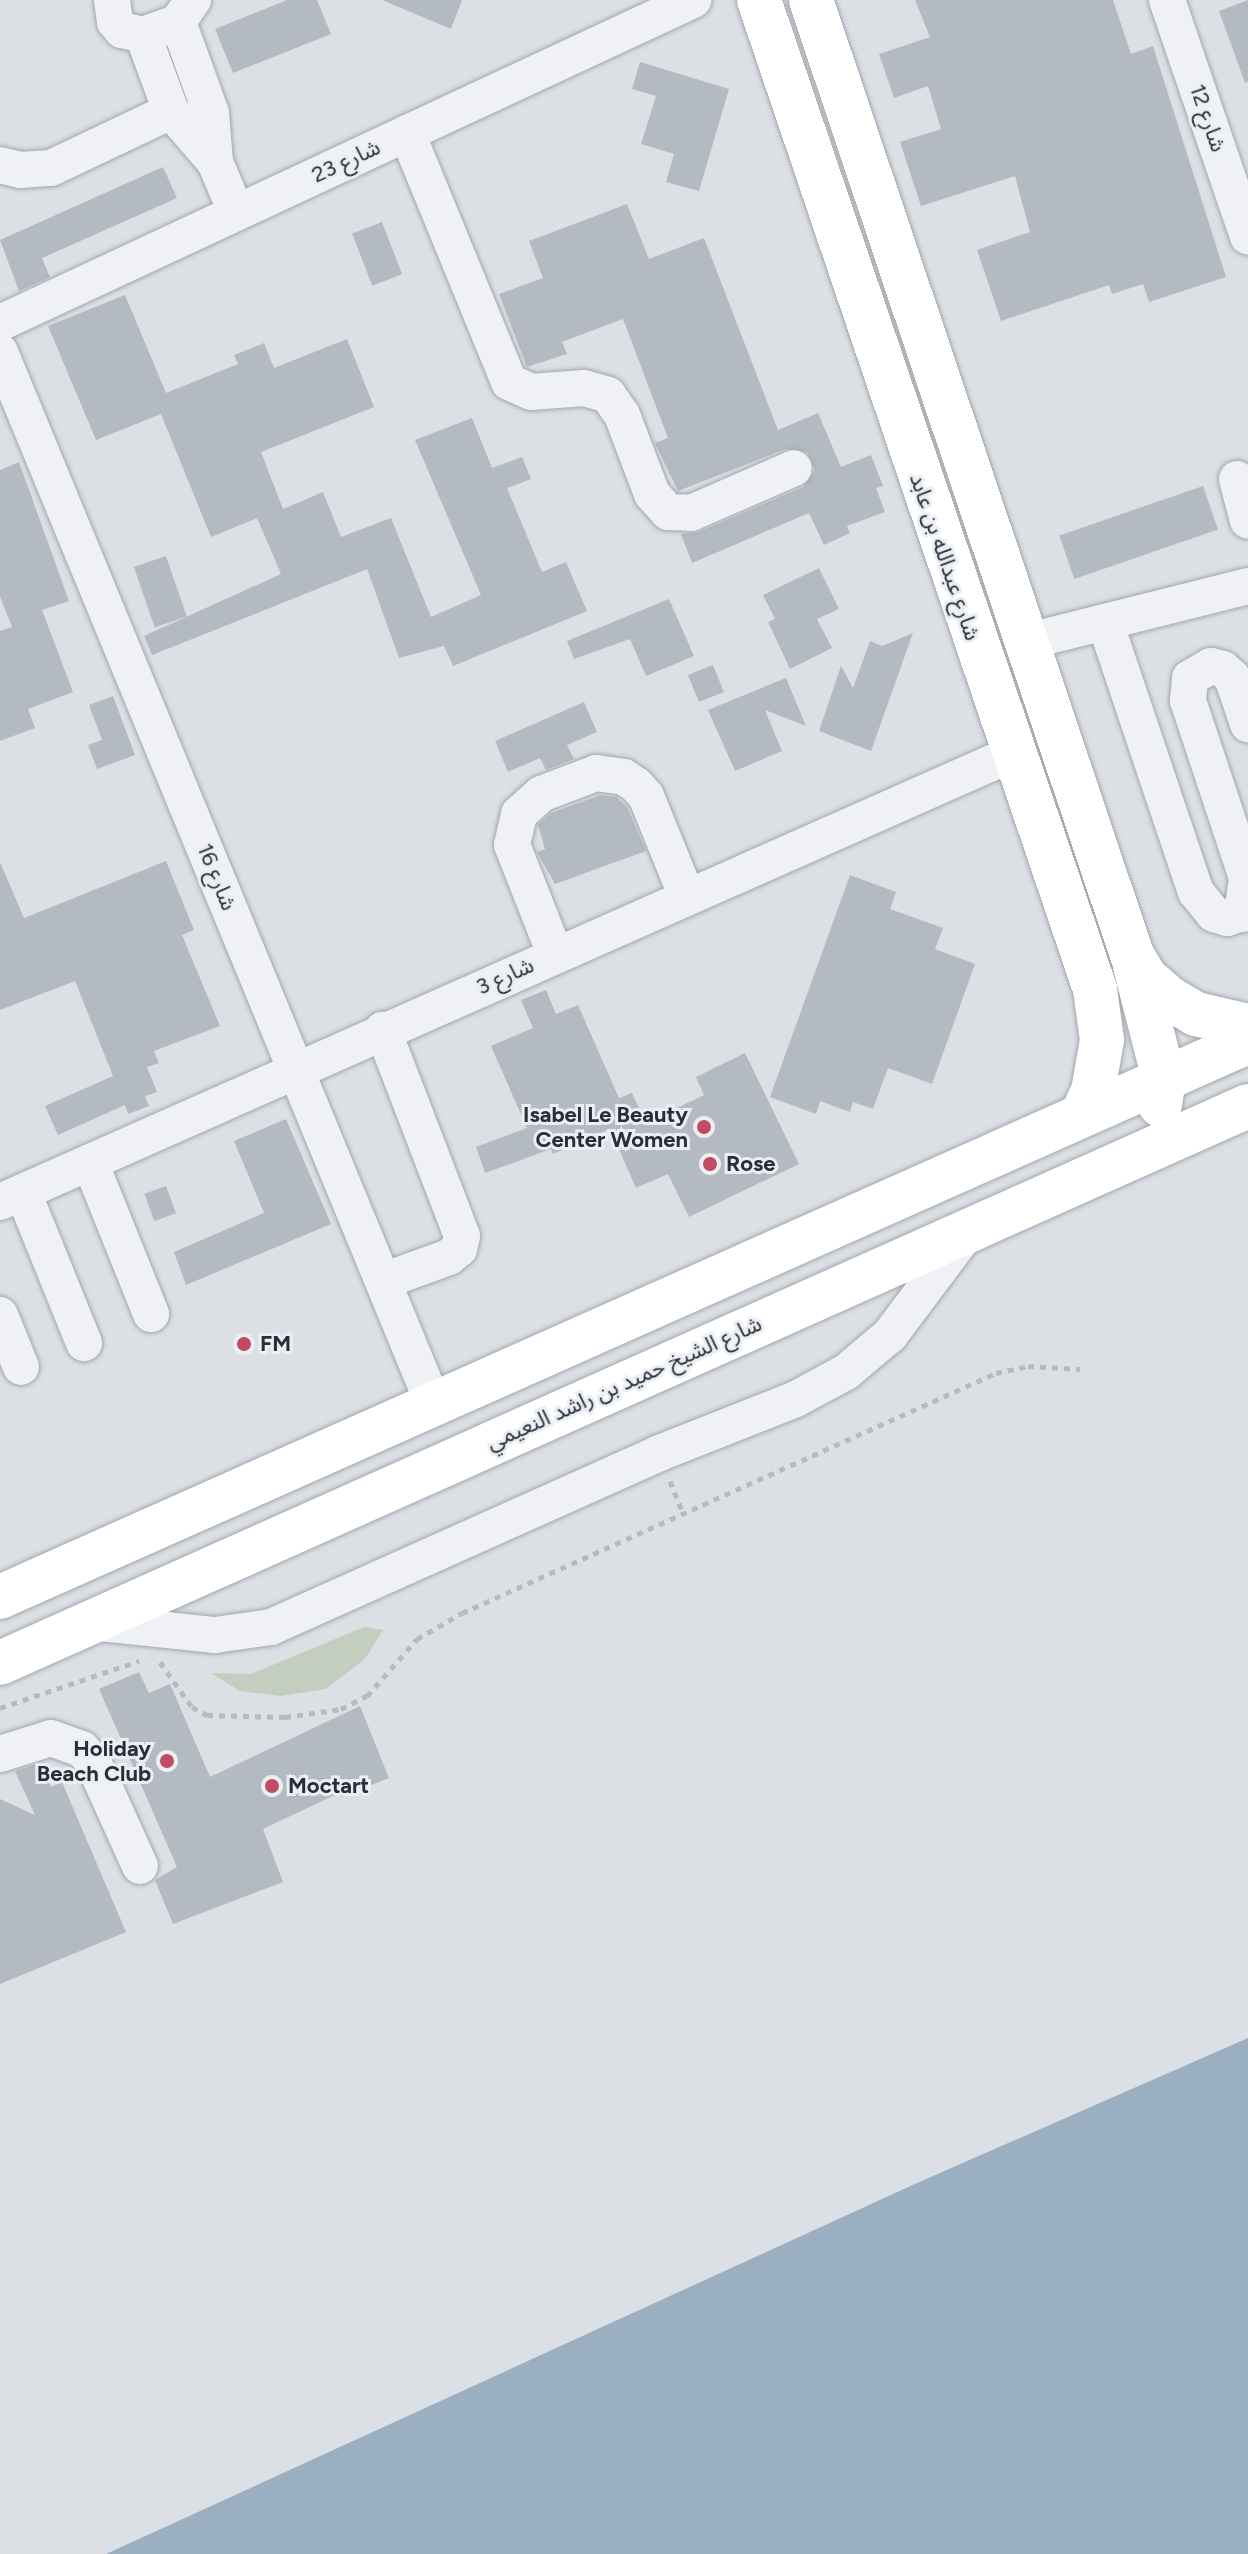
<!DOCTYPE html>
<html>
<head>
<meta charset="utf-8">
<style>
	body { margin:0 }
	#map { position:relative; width:1248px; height:2554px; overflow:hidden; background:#dce0e5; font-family:Figtree,"Noto Sans Arabic",sans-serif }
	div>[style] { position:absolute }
	.green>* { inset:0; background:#c3cebe }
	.water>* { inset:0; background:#9ab0c2 }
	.building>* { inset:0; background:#b4bac1; transform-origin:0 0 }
	.path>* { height:5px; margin-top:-2.5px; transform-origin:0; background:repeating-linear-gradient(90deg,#b7bbc0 0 6px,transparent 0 12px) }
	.roads { filter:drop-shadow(0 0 2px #a2a7ae) drop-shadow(0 0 2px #a2a7ae) }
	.minor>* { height:36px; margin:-18px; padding:0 18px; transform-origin:18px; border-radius:18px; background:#eff1f4 }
	.major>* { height:44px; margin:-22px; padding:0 22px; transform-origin:22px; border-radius:22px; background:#fff }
	.dots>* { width:22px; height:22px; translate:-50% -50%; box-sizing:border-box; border:4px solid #ebeff3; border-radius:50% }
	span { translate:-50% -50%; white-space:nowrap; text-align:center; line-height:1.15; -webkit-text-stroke:6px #ebeff3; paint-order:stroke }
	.street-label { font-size:22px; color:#272f3a }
	.poi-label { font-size:22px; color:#272f3a; font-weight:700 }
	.right { translate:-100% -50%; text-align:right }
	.left { translate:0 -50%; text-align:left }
</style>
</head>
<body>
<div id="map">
	<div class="green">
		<div style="clip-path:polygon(364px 1627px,383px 1630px,365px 1659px,326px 1689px,280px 1696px,240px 1691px,211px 1673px,251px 1674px)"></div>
	</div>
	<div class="water">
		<div style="clip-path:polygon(1248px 2038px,1248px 2554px,106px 2554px,917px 2183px)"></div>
	</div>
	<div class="building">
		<div style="clip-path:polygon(287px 0,317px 0,331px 34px,233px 73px,215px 29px)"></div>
		<div style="clip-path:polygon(382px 0,462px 0,451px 29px)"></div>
		<div style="clip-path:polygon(915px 0,1113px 0,1131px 54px,1153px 46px,1226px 277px,1149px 302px,1143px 284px,1112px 294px,1109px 285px,1001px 321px,977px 250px,1030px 232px,1015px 176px,921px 206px,900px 142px,941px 129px,928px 86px,894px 98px,879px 54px,930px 37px)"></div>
		<div style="clip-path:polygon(1248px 0,1248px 82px,1245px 83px,1219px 11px)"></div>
		<div style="clip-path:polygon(640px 62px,729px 89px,699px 191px,666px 182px,674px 154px,641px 144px,656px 96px,632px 89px)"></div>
		<div style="clip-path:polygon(163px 167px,177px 198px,42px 258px,50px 277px,19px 291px,0 240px)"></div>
		<div style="clip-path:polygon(627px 204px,649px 259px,704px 238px,778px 430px,818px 413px,841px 467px,871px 455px,883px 486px,876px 488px,885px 512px,847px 526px,850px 533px,824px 545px,809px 513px,692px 563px,681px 534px,699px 532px,803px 487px,815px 470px,807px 452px,786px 449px,678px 491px,655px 443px,668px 438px,623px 319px,562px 342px,567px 354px,527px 367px,499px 294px,543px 278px,529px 241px)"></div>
		<div style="left:382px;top:222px;width:56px;height:32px;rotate:69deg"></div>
		<div style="clip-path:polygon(125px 295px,166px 393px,238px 364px,234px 355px,264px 343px,274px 368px,347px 339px,374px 407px,261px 452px,283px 509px,323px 492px,341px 537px,391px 518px,431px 617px,481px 595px,415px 440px,472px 418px,492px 468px,522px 457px,531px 479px,507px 488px,542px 572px,566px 562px,587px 611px,453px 666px,444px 646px,399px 658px,367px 569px,152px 655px,144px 636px,281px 574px,257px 518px,211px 537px,161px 414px,96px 440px,48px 326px)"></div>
		<div style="clip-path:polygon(19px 462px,69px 601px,42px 610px,73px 692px,28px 709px,35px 728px,0 741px,0 631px,12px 627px,0 597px,0 470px)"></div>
		<div style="left:1203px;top:486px;width:46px;height:152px;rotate:71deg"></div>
		<div style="left:166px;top:556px;width:64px;height:34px;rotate:71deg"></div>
		<div style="clip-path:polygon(819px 568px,839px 609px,817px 619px,832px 648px,790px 669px,768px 622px,775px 619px,763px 595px)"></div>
		<div style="clip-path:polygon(669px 599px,694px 656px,646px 676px,630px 639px,574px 659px,567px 641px)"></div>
		<div style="clip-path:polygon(913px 633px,871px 751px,819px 731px,841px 666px,853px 688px,870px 641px,882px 646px)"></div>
		<div style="left:713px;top:665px;width:29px;height:27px;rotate:68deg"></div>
		<div style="clip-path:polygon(786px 678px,806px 726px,765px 710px,782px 751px,735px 771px,708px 710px)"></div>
		<div style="clip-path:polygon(113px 696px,135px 755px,97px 769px,88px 745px,102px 740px,89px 705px)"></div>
		<div style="clip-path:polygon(584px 702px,597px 732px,567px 745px,574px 759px,546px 770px,540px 758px,508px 772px,495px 741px)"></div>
		<div style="clip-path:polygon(601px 795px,616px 797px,627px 807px,646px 851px,555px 884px,537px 852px,545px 849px,538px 825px,551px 813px)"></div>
		<div style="clip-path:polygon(166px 861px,194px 930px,182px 935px,220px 1026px,154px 1051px,159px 1063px,147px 1067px,157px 1092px,145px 1096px,149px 1106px,128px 1114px,125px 1105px,58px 1135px,45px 1106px,113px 1076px,75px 981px,0 1010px,0 862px,24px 918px)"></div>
		<div style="clip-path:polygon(850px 875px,896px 892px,890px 909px,943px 928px,935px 949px,975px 964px,932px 1084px,888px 1068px,873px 1109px,853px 1102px,850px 1112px,820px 1101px,816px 1114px,770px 1097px)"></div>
		<div style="clip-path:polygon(546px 990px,556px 1014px,578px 1005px,619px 1098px,632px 1093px,646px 1123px,704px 1095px,696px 1077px,745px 1053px,799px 1164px,689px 1217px,668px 1174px,636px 1188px,610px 1129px,553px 1154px,551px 1149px,485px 1173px,476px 1147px,527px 1128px,491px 1046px,533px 1028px,521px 1000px)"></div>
		<div style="clip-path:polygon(286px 1119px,331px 1224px,186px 1285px,174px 1252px,264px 1213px,234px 1141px)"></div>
		<div style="left:166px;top:1186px;width:29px;height:23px;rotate:70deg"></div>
		<div style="clip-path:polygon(139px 1672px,149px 1693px,170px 1684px,210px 1777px,360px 1706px,389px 1778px,341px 1797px,339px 1793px,263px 1829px,283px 1882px,173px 1924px,155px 1880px,177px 1867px,99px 1689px)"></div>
		<div style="clip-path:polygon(40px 1763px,51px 1787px,62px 1782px,126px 1932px,0 1984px,0 1799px,35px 1815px,15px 1771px)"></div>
	</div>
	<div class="path">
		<div style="left:670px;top:1481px;width:35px;rotate:68deg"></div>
		<div style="left:160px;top:1662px;width:55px;rotate:54.6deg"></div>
		<div style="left:192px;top:1707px;width:17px;rotate:28deg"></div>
		<div style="left:207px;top:1715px;width:78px;rotate:1.5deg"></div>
		<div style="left:285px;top:1717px;width:57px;rotate:-8.1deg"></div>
		<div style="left:341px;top:1709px;width:29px;rotate:-27deg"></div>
		<div style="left:367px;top:1696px;width:76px;rotate:-48.7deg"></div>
		<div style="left:417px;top:1639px;width:52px;rotate:-30deg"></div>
		<div style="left:462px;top:1613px;width:585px;rotate:-24.2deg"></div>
		<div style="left:996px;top:1373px;width:33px;rotate:-12deg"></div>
		<div style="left:1028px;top:1366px;width:52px;rotate:3.3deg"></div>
		<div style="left:0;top:1708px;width:147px;rotate:-18.7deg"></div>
	</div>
	<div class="roads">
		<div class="minor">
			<div style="left:112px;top:0;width:22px;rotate:82deg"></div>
			<div style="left:115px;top:22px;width:11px;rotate:49deg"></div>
			<div style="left:122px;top:30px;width:22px;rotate:13deg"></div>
			<div style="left:143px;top:35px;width:37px;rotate:-20deg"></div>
			<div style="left:178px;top:22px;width:27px;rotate:-56deg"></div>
			<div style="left:1167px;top:0;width:250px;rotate:71.1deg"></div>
			<div style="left:178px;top:22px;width:97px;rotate:70.1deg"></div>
			<div style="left:211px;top:113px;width:49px;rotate:85.3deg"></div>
			<div style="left:215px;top:162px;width:54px;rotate:67.2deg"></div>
			<div style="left:143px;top:35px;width:81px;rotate:69.8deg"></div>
			<div style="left:171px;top:111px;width:67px;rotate:49.2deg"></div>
			<div style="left:407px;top:133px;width:269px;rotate:67.7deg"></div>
			<div style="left:509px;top:382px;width:24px;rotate:24deg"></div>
			<div style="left:531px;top:392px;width:53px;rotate:-4.3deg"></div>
			<div style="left:584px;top:388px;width:25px;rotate:16deg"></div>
			<div style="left:608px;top:395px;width:24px;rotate:55deg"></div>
			<div style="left:622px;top:415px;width:85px;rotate:69.2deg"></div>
			<div style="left:652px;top:494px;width:24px;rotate:48deg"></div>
			<div style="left:668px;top:512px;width:23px;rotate:2deg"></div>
			<div style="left:691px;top:513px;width:112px;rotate:-23.6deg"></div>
			<div style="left:0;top:165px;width:21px;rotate:14deg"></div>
			<div style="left:20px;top:170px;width:31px;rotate:-4deg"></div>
			<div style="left:51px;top:168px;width:133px;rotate:-25.4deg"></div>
			<div style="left:0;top:323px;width:765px;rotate:-24.99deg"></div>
			<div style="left:0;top:352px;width:1137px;rotate:67.61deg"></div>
			<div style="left:1237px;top:479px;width:43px;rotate:75.3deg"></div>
			<div style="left:1105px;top:622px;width:285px;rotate:71.4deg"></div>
			<div style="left:1196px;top:892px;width:28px;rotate:51deg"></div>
			<div style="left:1214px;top:914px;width:14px;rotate:17deg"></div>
			<div style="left:1227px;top:918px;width:22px;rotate:-18deg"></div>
			<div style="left:1029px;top:641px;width:226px;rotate:-14.1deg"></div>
			<div style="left:1242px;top:914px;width:36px;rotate:-82deg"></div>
			<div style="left:1247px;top:878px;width:187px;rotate:-108.4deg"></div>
			<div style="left:1188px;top:701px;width:23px;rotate:-85deg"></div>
			<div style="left:1190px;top:678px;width:24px;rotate:-30deg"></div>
			<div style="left:1211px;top:666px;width:12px;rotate:14deg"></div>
			<div style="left:1223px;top:669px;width:12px;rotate:42deg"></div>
			<div style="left:1232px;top:677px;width:50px;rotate:71.2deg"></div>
			<div style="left:555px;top:954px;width:117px;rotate:-111.5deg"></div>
			<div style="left:512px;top:845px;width:32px;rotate:-77deg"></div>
			<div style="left:519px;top:814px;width:30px;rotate:-42deg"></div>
			<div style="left:541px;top:794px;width:59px;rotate:-20.9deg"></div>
			<div style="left:596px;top:773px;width:28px;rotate:8deg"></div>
			<div style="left:624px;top:777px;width:14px;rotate:34deg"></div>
			<div style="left:636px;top:785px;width:15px;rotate:48deg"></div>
			<div style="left:646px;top:796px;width:109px;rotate:67.9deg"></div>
			<div style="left:90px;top:1162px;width:164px;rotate:68.1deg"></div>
			<div style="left:23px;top:1192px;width:163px;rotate:68deg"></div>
			<div style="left:0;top:1202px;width:1107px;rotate:-23.88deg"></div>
			<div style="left:383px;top:1281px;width:70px;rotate:-20deg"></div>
			<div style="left:449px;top:1257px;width:13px;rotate:-39deg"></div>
			<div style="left:459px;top:1249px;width:13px;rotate:-77deg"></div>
			<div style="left:462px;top:1236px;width:221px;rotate:-111deg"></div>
			<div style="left:0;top:1315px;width:56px;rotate:68deg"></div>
			<div style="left:91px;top:1622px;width:125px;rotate:6deg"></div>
			<div style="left:215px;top:1635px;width:57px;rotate:-8.1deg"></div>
			<div style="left:271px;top:1627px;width:423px;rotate:-24.1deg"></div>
			<div style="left:657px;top:1454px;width:149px;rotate:-21.6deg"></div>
			<div style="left:796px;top:1399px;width:57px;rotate:-28.4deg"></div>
			<div style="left:846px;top:1372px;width:57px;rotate:-40.1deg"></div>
			<div style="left:890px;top:1335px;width:130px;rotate:-53.1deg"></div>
			<div style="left:0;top:1754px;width:53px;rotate:-17.4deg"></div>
			<div style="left:51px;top:1738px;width:33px;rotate:20deg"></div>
			<div style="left:82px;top:1749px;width:17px;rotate:50deg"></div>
			<div style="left:93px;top:1762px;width:114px;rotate:65.7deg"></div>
		</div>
		<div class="major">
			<div style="left:759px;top:0;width:1045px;rotate:71.24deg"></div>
			<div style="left:1095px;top:989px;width:51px;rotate:82.2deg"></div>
			<div style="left:1102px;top:1040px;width:52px;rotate:100deg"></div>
			<div style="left:1093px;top:1091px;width:26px;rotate:115deg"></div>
			<div style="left:811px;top:0;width:1008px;rotate:71.42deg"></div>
			<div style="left:1132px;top:955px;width:27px;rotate:59deg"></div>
			<div style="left:1146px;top:978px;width:30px;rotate:41deg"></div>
			<div style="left:1169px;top:998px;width:31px;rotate:31deg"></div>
			<div style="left:1196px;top:1014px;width:53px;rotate:13deg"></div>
			<div style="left:1135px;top:966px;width:117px;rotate:75.6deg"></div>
			<div style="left:1164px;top:1079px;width:26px;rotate:99deg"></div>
			<div style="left:0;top:1597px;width:1366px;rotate:-23.98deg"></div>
			<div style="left:0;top:1663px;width:1367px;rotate:-24.05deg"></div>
		</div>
	</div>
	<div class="dots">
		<div style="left:704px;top:1127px;background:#c14b63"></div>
		<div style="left:710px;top:1164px;background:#c14b63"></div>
		<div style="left:244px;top:1344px;background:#c14b63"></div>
		<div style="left:167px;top:1761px;background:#c14b63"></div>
		<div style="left:272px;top:1786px;background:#c14b63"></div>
	</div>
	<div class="street-label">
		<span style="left:1208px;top:118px;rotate:71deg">شارع 12</span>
		<span style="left:346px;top:161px;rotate:-25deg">شارع 23</span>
		<span style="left:945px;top:557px;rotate:71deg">شارع عبدالله بن عابد</span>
		<span style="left:217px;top:877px;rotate:68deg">شارع 16</span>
		<span style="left:505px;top:976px;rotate:-24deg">شارع 3</span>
		<span style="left:624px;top:1383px;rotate:-24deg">شارع الشيخ حميد بن راشد النعيمي</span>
	</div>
	<div class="poi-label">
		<span class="right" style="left:688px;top:1127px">Isabel Le Beauty<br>Center Women</span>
		<span class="left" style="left:726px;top:1164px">Rose</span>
		<span class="left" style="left:260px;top:1344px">FM</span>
		<span class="right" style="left:151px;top:1761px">Holiday<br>Beach Club</span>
		<span class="left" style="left:288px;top:1786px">Moctart</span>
	</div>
</div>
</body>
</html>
